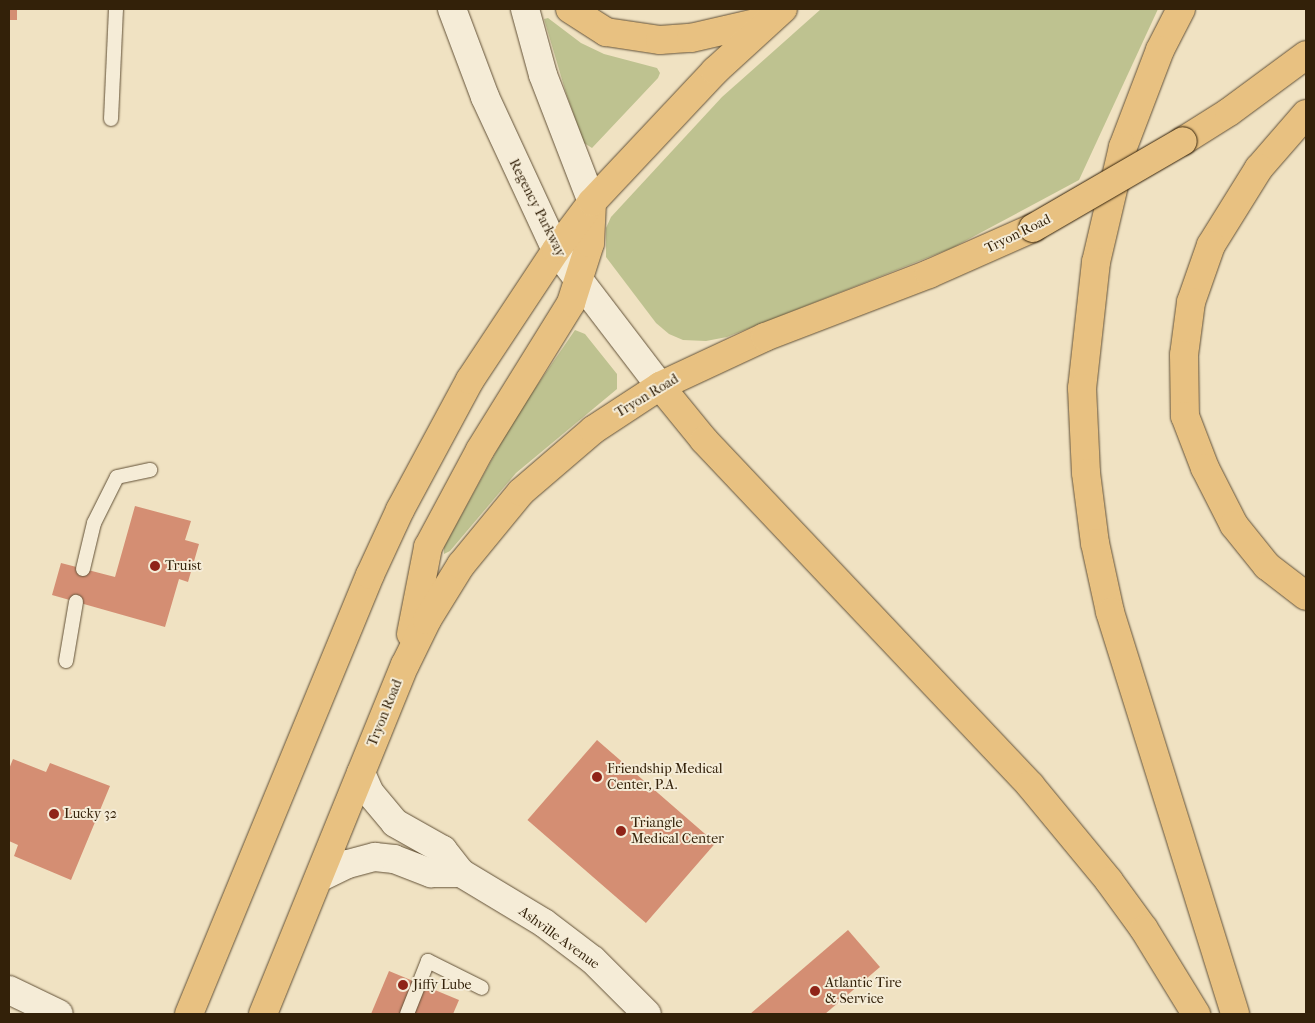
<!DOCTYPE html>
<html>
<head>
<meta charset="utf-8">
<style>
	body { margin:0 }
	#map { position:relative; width:1315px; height:1023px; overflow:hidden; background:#f0e2c2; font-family:"IM FELL French Canon",serif }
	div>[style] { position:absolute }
	.green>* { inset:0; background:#bec290 }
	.building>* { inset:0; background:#d48e73; transform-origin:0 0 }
	.roads { filter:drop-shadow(0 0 1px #625137) drop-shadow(0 0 1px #625137) }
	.service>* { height:14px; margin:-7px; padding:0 7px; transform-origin:7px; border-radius:7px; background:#f5ecd7 }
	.minor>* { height:28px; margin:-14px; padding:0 14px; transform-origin:14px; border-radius:14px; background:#f5ecd7 }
	.tertiary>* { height:28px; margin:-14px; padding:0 14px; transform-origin:14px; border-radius:14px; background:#f5ecd7 }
	.primary>* { height:28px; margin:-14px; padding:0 14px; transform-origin:14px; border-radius:14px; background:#e8c181 }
	.motorway>* { height:28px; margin:-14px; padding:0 14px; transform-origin:14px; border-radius:14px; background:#e8c181 }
	.bridges { filter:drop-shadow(0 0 1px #332109) drop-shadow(0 0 1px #332109) }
	.primary-bridge>* { height:28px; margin:-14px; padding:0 14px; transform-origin:14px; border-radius:14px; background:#e8c181 }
	.dots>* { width:14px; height:14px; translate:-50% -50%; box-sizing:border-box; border:2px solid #f5ecd7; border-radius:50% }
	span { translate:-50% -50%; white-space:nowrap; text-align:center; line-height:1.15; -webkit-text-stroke:4px #f5ecd7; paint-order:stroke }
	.street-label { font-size:14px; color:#332109 }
	.poi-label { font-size:14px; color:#332109 }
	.left { translate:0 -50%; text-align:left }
	.frame { position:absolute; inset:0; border:10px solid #332109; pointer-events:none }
</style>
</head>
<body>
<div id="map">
	<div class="green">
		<div style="clip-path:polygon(821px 9px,1158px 9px,1079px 180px,952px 248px,727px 337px,706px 341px,683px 340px,669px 334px,656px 323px,606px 257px,606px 228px,611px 217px,722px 97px)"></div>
		<div style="clip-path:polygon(548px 18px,581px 43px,604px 54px,657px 68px,660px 73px,658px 78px,592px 148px,584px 143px,566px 93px,544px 19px)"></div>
		<div style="clip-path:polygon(575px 330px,585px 334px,617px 374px,617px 389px,516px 473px,450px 551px,444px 554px,444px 547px,514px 419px)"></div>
	</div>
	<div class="building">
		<div style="left:9px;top:9px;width:8px;height:11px"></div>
		<div style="clip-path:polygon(135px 506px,191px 521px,185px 540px,199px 544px,188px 582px,179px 579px,165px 627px,52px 595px,61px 563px,115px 577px)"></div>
		<div style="left:597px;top:740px;width:157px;height:106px;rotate:41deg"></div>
		<div style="clip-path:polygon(13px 759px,46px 772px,50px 763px,110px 786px,71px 880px,14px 856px,18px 845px,9px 841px,9px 769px)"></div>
		<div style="clip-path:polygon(848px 930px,880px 967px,825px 1014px,750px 1014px)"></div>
		<div style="clip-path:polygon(389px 971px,459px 1000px,453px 1014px,371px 1014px)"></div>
	</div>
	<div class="roads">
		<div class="service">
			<div style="left:111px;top:119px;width:110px;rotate:-87.4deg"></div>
			<div style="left:83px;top:569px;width:47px;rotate:-76.6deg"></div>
			<div style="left:94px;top:523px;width:51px;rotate:-63.4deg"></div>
			<div style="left:117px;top:477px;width:34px;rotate:-12deg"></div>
			<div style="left:66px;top:661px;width:60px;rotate:-80.4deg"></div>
			<div style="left:407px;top:1014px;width:57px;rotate:-68.4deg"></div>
			<div style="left:428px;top:961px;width:60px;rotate:26.6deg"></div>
		</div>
		<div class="minor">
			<div style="left:361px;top:773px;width:22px;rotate:66deg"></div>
			<div style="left:370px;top:793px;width:39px;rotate:50deg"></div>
			<div style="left:395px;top:823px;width:55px;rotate:29.4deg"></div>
			<div style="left:443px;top:850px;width:29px;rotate:52deg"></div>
			<div style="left:461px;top:873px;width:97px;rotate:31.1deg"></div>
			<div style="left:544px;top:923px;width:61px;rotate:37.1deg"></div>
			<div style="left:593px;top:960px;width:76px;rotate:45deg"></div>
			<div style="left:319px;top:878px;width:32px;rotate:-26deg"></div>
			<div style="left:348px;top:864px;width:28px;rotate:-15deg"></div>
			<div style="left:375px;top:857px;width:19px;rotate:6deg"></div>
			<div style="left:394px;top:859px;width:40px;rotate:21deg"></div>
			<div style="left:431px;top:873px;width:30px"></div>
		</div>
		<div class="tertiary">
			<div style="left:452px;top:9px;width:94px;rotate:69.4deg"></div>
			<div style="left:485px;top:97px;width:169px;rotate:65.1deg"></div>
			<div style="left:556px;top:250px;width:171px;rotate:52.6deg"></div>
			<div style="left:525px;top:9px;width:68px;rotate:74.7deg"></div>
			<div style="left:543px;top:75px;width:136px;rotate:68.9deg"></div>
			<div style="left:9px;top:990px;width:55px;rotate:25.6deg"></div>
		</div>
		<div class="primary">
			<div style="left:570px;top:9px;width:43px;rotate:32.6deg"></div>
			<div style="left:606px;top:32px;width:55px;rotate:8.4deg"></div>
			<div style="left:660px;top:40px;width:31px;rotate:-4deg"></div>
			<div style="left:691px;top:38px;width:80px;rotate:-13deg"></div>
			<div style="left:1183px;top:141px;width:54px;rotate:-32.2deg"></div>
			<div style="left:1229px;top:112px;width:96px;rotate:-36.5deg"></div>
			<div style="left:411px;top:634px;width:89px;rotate:-78.9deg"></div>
			<div style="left:428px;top:547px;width:110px;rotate:-61.8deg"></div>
			<div style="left:480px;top:450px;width:173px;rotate:-58.2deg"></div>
			<div style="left:571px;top:303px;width:63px;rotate:-72.4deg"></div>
			<div style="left:590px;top:243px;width:41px;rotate:-87.2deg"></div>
			<div style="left:189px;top:1014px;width:475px;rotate:-67.6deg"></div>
			<div style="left:370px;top:575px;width:72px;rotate:-65.2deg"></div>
			<div style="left:400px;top:510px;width:148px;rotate:-61.7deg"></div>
			<div style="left:470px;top:380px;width:156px;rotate:-56.5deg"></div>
			<div style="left:556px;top:250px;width:60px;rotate:-53.1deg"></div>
			<div style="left:592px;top:202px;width:180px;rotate:-46.8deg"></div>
			<div style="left:715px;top:71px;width:92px;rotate:-42.4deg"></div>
			<div style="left:263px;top:1014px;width:377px;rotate:-67.9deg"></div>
			<div style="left:405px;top:665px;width:50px;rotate:-63.9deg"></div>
			<div style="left:427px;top:620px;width:65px;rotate:-58.3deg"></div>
			<div style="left:461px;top:565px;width:94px;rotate:-50.6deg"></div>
			<div style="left:521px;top:492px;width:95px;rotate:-40.7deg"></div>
			<div style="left:593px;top:430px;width:80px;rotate:-33.3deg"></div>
			<div style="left:660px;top:386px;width:116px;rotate:-25deg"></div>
			<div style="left:765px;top:337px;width:176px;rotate:-21deg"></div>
			<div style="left:929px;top:274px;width:114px;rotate:-23.9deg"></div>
		</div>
		<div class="motorway">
			<div style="left:1181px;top:9px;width:46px;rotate:117.1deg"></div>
			<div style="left:1160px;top:50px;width:104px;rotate:110.9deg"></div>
			<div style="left:1123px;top:147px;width:118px;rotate:103.2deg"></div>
			<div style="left:1096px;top:262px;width:127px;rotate:96.3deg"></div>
			<div style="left:1082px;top:388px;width:85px;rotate:87.3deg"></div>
			<div style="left:1086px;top:473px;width:71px;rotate:82.7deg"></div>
			<div style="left:1095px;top:543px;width:71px;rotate:77.7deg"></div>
			<div style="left:1110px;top:612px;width:421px;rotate:72.7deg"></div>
			<div style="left:1306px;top:114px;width:72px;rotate:131deg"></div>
			<div style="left:1259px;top:168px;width:91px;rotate:121.9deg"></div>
			<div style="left:1211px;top:245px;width:60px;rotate:109.3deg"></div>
			<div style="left:1191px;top:302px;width:53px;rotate:97.5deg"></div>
			<div style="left:1184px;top:355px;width:61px;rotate:89.1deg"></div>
			<div style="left:1185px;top:416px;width:56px;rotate:69deg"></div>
			<div style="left:1205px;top:468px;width:64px;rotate:63deg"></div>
			<div style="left:1234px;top:525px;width:53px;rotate:51.2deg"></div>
			<div style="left:1267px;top:566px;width:49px;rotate:37.6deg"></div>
			<div style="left:660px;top:386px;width:70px;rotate:50.8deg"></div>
			<div style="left:704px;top:440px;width:475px;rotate:46.6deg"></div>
			<div style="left:1030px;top:785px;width:124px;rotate:50.5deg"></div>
			<div style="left:1109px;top:881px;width:59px;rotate:53.9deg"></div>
			<div style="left:1144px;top:929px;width:100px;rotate:58.5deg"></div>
		</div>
	</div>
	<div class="bridges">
		<div class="primary-bridge">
			<div style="left:1033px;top:228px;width:173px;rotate:-30.1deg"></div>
		</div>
	</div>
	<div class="dots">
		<div style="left:155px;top:566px;background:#8f2418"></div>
		<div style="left:597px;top:777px;background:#8f2418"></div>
		<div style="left:54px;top:814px;background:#8f2418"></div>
		<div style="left:621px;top:831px;background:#8f2418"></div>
		<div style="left:403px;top:985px;background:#8f2418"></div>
		<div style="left:815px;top:991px;background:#8f2418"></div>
	</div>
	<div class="street-label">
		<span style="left:537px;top:208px;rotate:63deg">Regency Parkway</span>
		<span style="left:1018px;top:234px;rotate:-26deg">Tryon Road</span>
		<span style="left:647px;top:396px;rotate:-31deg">Tryon Road</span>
		<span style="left:385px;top:713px;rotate:-68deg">Tryon Road</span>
		<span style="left:559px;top:938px;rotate:36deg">Ashville Avenue</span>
	</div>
	<div class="poi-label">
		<span class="left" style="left:165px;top:566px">Truist</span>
		<span class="left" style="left:607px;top:777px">Friendship Medical<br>Center, P.A.</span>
		<span class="left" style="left:64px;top:814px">Lucky 32</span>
		<span class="left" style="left:631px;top:831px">Triangle<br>Medical Center</span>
		<span class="left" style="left:825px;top:991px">Atlantic Tire<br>&amp; Service</span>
		<span class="left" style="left:413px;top:985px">Jiffy Lube</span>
	</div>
	<div class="frame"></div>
</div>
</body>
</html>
